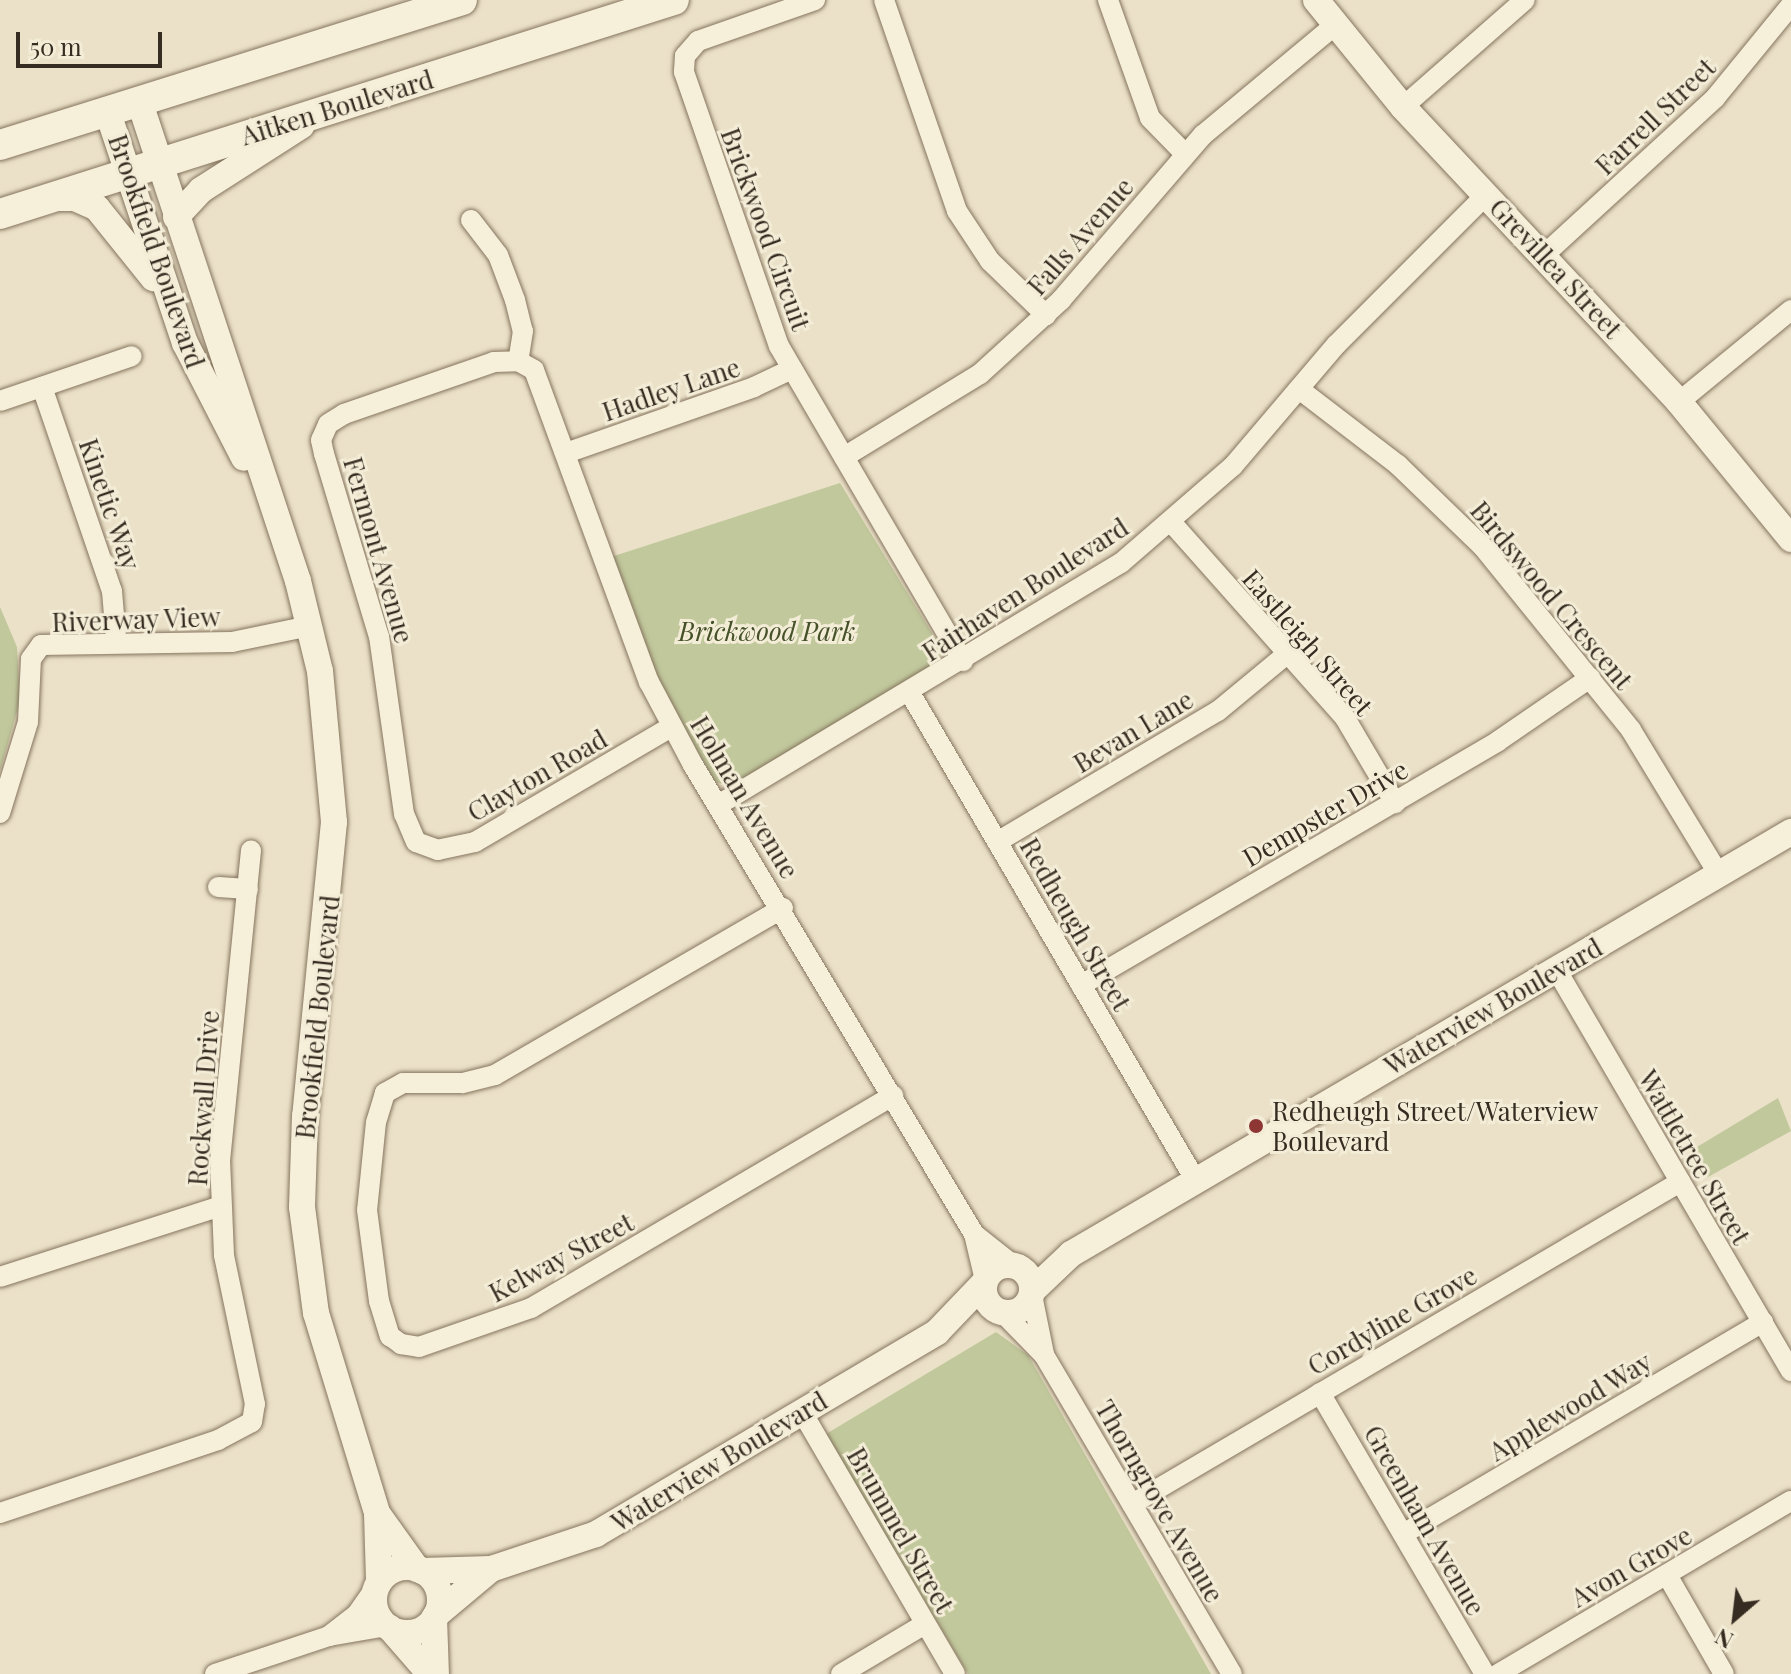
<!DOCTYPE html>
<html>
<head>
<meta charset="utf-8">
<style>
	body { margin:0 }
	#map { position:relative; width:1791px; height:1674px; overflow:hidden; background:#ebe1c8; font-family:"Playfair Display",serif }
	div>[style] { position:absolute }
	.green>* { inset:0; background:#c1c89c }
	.roads { filter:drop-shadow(0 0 2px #85745e) drop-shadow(0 0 2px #85745e) }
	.minor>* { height:20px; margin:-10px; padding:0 10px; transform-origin:10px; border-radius:10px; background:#f6efda }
	.tertiary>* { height:26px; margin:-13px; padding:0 13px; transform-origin:13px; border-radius:13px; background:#f6efda }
	.tertiary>.ring { margin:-13px; padding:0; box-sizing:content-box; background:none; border:26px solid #f6efda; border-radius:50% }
	.secondary>* { height:30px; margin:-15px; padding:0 15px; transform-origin:15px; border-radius:15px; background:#f6efda }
	.dots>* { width:22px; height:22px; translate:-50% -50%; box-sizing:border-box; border:4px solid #f3ecd6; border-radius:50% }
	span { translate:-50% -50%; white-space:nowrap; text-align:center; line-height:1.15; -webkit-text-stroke:6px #f3ecd6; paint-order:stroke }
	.street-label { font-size:26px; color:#362c21 }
	.park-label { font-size:26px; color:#455129; font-style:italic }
	.poi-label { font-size:26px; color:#362c21 }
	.left { translate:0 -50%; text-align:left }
	.north { position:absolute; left:1695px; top:1578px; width:80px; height:80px; -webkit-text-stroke:6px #f3ecd6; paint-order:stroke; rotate:208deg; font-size:22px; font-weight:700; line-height:32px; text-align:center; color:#362c21 }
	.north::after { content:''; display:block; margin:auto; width:28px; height:36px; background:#362c21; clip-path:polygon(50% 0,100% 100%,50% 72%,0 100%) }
	.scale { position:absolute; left:16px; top:32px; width:146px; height:36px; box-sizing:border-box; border:4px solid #362c21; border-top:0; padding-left:10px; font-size:24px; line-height:28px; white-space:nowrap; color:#362c21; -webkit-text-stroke:6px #f3ecd6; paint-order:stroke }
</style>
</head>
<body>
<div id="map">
	<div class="green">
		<div style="clip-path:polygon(840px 483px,940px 646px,941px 667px,736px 787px,715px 782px,651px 668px,611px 557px)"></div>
		<div style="clip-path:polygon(0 607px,17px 647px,20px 701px,0 771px)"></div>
		<div style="clip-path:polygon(1778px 1098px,1791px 1131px,1708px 1177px,1692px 1150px)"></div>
		<div style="clip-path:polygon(996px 1332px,1028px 1355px,1211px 1674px,968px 1674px,826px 1434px)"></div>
	</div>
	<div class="roads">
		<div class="minor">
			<div style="left:815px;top:0;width:124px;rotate:160.7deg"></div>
			<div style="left:698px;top:41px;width:20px;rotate:131deg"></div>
			<div style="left:685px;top:56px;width:16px;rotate:94deg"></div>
			<div style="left:684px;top:72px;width:290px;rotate:70.9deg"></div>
			<div style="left:779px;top:346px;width:365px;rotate:59.7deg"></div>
			<div style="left:884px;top:0;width:223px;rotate:70.9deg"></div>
			<div style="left:957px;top:211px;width:60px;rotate:56.6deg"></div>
			<div style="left:990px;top:261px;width:78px;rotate:44deg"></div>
			<div style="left:1108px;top:0;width:125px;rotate:70.4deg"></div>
			<div style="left:1150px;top:118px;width:50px;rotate:45.8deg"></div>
			<div style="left:1403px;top:107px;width:162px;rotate:-41.3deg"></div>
			<div style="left:471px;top:220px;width:44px;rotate:52.4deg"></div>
			<div style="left:498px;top:255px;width:48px;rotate:69.3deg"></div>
			<div style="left:515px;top:300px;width:32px;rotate:76deg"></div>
			<div style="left:523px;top:331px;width:30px;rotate:99deg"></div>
			<div style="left:1545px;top:254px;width:231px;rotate:-42.5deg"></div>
			<div style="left:1715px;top:98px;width:120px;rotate:-50.7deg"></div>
			<div style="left:42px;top:387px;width:216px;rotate:71.1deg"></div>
			<div style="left:112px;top:591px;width:49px;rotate:85.3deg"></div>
			<div style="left:1299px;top:389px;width:125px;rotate:37.5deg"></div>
			<div style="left:1398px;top:465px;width:118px;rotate:44deg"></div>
			<div style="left:1483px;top:547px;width:235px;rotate:51deg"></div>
			<div style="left:1631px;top:730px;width:170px;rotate:58.7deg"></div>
			<div style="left:0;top:401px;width:139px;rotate:-18.8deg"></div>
			<div style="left:1679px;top:402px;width:145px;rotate:-39.4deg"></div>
			<div style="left:566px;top:453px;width:199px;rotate:-19.3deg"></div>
			<div style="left:754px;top:387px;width:42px;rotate:-25.3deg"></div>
			<div style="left:844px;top:457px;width:159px;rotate:-31.4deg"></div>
			<div style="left:980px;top:374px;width:110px;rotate:-42.4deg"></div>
			<div style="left:1061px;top:300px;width:218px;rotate:-49.3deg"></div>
			<div style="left:1203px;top:135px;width:173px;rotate:-39.8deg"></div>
			<div style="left:1172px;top:523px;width:261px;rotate:48.4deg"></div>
			<div style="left:1345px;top:718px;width:99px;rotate:59.5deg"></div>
			<div style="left:910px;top:693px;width:566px;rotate:59.63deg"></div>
			<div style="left:671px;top:727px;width:227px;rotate:149.6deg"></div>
			<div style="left:475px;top:842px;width:38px;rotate:168deg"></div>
			<div style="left:438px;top:850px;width:23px;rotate:-160deg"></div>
			<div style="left:416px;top:842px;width:30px;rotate:-113deg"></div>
			<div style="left:404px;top:814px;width:179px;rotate:-98deg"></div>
			<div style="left:379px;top:637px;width:191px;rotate:-106.7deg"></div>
			<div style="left:324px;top:454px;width:14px;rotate:-102deg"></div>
			<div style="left:321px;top:440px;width:17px;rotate:-66deg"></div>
			<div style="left:328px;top:424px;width:19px;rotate:-32deg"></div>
			<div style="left:344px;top:414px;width:159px;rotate:-19.1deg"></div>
			<div style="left:494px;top:362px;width:24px;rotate:-2deg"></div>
			<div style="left:518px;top:361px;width:18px;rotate:29deg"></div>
			<div style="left:534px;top:370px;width:333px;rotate:69.8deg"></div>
			<div style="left:649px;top:682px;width:94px;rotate:62.1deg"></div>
			<div style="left:693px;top:765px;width:547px;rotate:59.07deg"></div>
			<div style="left:974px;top:1234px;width:47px;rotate:76.6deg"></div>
			<div style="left:718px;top:805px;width:470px;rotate:-31deg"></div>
			<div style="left:1121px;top:563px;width:148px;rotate:-40.9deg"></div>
			<div style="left:1233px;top:466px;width:159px;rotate:-49.6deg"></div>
			<div style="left:1336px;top:345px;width:214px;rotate:-45deg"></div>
			<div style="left:0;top:813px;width:95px;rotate:-72.9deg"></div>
			<div style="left:28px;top:722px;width:63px;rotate:-87.3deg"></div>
			<div style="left:31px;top:659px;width:17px;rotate:-54deg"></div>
			<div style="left:41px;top:645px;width:191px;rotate:-0.9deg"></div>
			<div style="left:232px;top:642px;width:80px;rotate:-11.6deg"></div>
			<div style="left:997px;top:842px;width:257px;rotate:-30.7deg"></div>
			<div style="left:1218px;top:711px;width:89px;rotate:-39.6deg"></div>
			<div style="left:218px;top:887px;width:30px;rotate:4deg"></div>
			<div style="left:783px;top:908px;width:333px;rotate:149.9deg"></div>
			<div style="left:495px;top:1075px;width:34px;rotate:166deg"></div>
			<div style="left:462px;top:1083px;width:59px;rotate:180deg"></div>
			<div style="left:403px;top:1083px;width:21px;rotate:151deg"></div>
			<div style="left:385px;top:1093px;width:30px;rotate:107deg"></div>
			<div style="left:376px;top:1122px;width:88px;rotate:95.8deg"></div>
			<div style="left:367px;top:1210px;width:92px;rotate:82.5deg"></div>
			<div style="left:379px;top:1301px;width:37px;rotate:73deg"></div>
			<div style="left:390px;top:1336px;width:14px;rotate:36deg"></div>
			<div style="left:401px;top:1344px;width:18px;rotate:9deg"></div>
			<div style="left:419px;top:1347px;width:119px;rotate:-19.2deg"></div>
			<div style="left:531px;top:1308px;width:420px;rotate:-30.4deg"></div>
			<div style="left:1556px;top:969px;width:466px;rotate:59.7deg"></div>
			<div style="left:1081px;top:985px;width:483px;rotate:-30.3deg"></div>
			<div style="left:1498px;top:741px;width:112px;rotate:-34.4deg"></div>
			<div style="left:974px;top:1234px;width:50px;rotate:38.5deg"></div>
			<div style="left:0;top:1277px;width:232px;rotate:-17.8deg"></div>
			<div style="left:1032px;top:1295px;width:60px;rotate:78.5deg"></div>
			<div style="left:1003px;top:1313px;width:59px;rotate:45.7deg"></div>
			<div style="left:1044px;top:1355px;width:370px;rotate:59.5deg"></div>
			<div style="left:1320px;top:1393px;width:326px;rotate:59.6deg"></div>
			<div style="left:802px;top:1412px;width:303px;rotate:59.7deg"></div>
			<div style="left:1132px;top:1504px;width:636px;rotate:-30.44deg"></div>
			<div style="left:0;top:1513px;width:230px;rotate:-18.5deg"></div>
			<div style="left:218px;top:1440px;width:38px;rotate:-28deg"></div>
			<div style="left:252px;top:1422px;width:18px;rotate:-81deg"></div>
			<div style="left:255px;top:1404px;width:152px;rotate:-101.8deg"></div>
			<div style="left:224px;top:1255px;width:94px;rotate:-92.4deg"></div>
			<div style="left:220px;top:1161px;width:312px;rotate:-84.3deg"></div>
			<div style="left:1403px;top:1534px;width:418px;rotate:-30.5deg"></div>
			<div style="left:1667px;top:1575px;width:114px;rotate:60.1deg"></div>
			<div style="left:329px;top:1636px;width:36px;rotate:-38deg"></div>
			<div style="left:357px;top:1614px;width:33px;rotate:-55deg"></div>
			<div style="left:215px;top:1674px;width:120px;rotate:-18.4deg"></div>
			<div style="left:329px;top:1636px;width:59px;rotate:-9.8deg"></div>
			<div style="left:841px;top:1674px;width:98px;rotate:-30.8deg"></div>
			<div style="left:1498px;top:1674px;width:340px;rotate:-30.6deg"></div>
		</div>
		<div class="tertiary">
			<div style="left:1316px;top:0;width:138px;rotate:50.9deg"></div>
			<div style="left:1403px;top:107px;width:404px;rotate:46.9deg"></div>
			<div style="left:1679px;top:402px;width:177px;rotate:50.7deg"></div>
			<div style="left:139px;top:100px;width:507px;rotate:71.71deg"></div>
			<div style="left:298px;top:581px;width:93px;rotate:76.3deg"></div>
			<div style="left:320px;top:671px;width:152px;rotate:84.7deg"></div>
			<div style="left:334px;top:822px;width:295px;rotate:95.6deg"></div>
			<div style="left:305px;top:1116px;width:91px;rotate:91.9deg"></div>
			<div style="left:302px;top:1207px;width:107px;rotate:82.5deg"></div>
			<div style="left:316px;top:1313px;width:209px;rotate:73deg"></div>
			<div style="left:377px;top:1513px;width:69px;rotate:88.3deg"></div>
			<div style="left:107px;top:110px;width:246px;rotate:71.5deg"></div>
			<div style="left:185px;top:343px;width:129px;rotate:62.8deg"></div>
			<div style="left:52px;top:198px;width:23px"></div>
			<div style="left:75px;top:198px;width:24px;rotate:24deg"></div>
			<div style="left:97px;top:208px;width:90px;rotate:51.3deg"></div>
			<div style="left:176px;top:217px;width:37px;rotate:-47deg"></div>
			<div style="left:201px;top:190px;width:119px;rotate:-32.6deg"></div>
			<div class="ring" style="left:984px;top:1265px;width:22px;height:22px"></div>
			<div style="left:1032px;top:1291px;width:54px;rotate:-43.5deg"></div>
			<div style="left:1071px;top:1254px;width:835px;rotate:-30.38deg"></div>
			<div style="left:377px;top:1513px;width:69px;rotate:54.5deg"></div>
			<div class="ring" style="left:374px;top:1567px;width:40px;height:40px"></div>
			<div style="left:422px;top:1571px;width:69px;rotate:-1.7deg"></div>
			<div style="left:491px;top:1569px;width:111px;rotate:-18.4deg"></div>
			<div style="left:596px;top:1534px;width:396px;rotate:-30.6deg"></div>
			<div style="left:937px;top:1332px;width:68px;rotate:-46.2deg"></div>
			<div style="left:436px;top:1615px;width:72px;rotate:-39.9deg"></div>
			<div style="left:434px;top:1618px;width:56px;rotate:88deg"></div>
			<div style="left:390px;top:1628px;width:61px;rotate:49deg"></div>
		</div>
		<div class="secondary">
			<div style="left:0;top:145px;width:484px;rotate:-17.4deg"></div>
			<div style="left:0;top:214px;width:707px;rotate:-17.62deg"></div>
		</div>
	</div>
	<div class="dots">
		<div style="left:1256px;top:1126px;background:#8e3634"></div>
	</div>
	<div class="street-label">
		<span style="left:337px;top:107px;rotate:-17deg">Aitken Boulevard</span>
		<span style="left:1655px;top:116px;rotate:-44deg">Farrell Street</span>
		<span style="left:766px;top:229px;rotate:70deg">Brickwood Circuit</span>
		<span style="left:1080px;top:236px;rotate:-49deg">Falls Avenue</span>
		<span style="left:157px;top:251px;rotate:71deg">Brookfield Boulevard</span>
		<span style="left:1556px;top:268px;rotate:47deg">Grevillea Street</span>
		<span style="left:671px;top:389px;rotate:-19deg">Hadley Lane</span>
		<span style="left:110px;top:504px;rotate:71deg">Kinetic Way</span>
		<span style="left:379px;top:550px;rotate:74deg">Fermont Avenue</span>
		<span style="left:1025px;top:589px;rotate:-33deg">Fairhaven Boulevard</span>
		<span style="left:1552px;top:595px;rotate:50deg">Birdswood Crescent</span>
		<span style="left:136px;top:619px;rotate:-2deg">Riverway View</span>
		<span style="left:1308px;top:642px;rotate:49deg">Eastleigh Street</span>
		<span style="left:1133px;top:731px;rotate:-31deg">Bevan Lane</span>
		<span style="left:537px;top:775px;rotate:-30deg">Clayton Road</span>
		<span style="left:745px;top:797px;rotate:59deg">Holman Avenue</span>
		<span style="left:1325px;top:813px;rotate:-30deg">Dempster Drive</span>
		<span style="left:1076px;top:924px;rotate:60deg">Redheugh Street</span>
		<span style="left:1493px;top:1006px;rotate:-30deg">Waterview Boulevard</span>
		<span style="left:317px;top:1017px;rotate:-84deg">Brookfield Boulevard</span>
		<span style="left:203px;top:1098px;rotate:-86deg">Rockwall Drive</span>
		<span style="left:1695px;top:1157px;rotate:60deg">Wattletree Street</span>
		<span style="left:561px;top:1257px;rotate:-28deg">Kelway Street</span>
		<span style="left:1392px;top:1320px;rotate:-30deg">Cordyline Grove</span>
		<span style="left:1570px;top:1406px;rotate:-31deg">Applewood Way</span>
		<span style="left:719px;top:1461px;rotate:-31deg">Waterview Boulevard</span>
		<span style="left:1160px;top:1501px;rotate:60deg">Thorngrove Avenue</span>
		<span style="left:1425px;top:1520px;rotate:60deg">Greenham Avenue</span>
		<span style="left:901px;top:1530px;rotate:60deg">Brummel Street</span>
		<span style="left:1631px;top:1566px;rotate:-30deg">Avon Grove</span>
	</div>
	<div class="park-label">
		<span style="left:767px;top:631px">Brickwood Park</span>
	</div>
	<div class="poi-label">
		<span class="left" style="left:1272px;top:1126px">Redheugh Street/Waterview<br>Boulevard</span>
	</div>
	<div class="north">N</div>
	<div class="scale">50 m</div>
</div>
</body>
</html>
